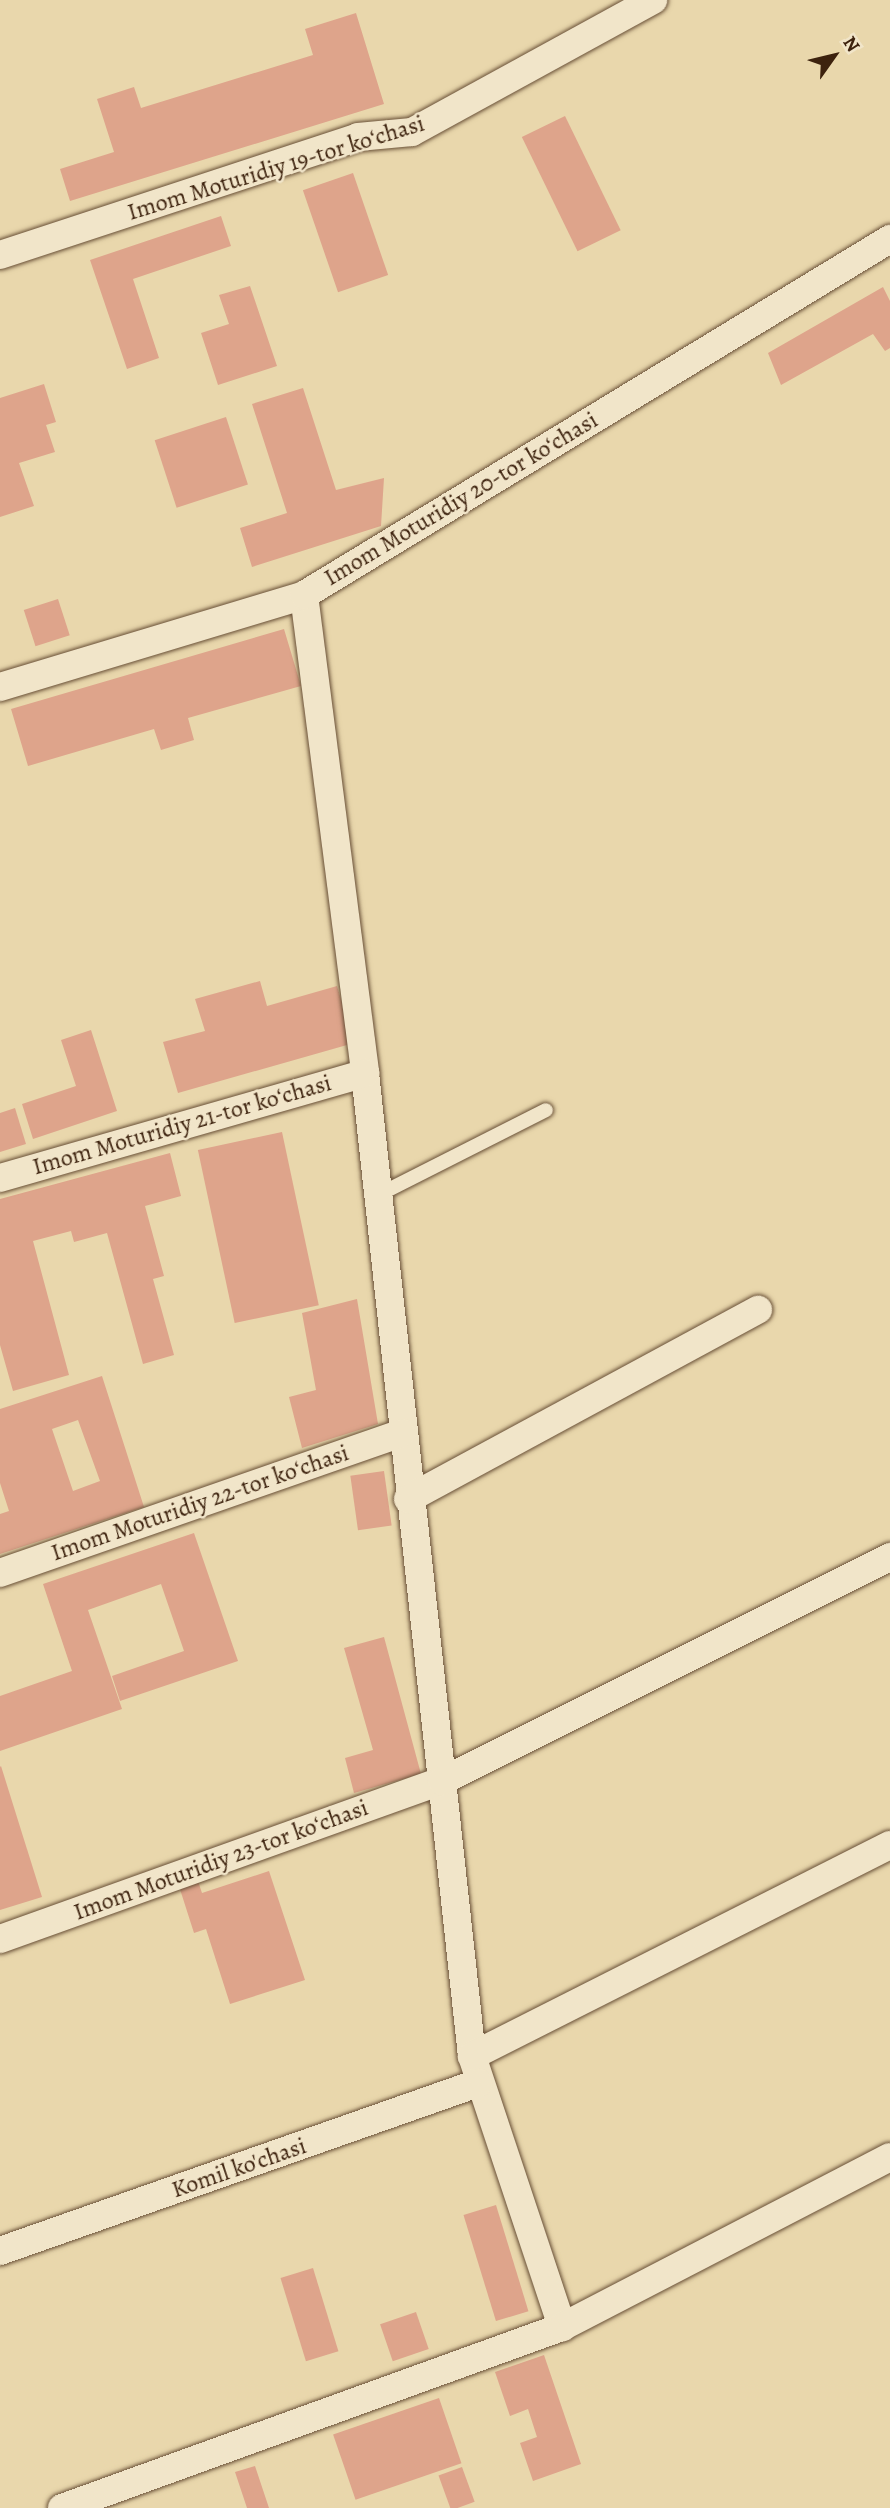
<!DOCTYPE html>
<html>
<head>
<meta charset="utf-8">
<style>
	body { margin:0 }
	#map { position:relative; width:890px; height:2508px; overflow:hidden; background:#e9d7ac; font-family:Alegreya,serif }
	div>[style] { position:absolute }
	.building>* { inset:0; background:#dea48b; transform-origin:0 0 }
	.roads { filter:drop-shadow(0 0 2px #684f36) drop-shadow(0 0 2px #684f36) }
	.service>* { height:14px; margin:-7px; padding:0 7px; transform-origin:7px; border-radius:7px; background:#f1e5c9 }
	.minor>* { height:28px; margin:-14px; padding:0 14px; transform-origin:14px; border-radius:14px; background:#f1e5c9 }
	span { translate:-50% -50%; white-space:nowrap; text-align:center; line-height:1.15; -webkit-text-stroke:5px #f1e5c9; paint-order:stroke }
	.street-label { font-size:24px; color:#3d220e }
	.north { position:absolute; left:799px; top:21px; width:70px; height:70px; -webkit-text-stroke:5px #f1e5c9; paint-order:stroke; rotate:56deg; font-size:19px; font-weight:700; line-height:28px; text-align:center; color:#3d220e }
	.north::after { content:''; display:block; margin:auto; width:24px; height:32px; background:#3d220e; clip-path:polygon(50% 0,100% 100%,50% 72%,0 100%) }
</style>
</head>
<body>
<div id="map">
	<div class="building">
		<div style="clip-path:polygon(356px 13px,384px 104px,70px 201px,60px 169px,114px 152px,97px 99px,134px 87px,141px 108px,313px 55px,305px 29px)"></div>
		<div style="left:565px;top:116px;width:127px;height:48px;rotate:64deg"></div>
		<div style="left:353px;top:173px;width:108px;height:53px;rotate:71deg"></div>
		<div style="clip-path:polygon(221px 216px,231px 246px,133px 279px,159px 358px,127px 369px,90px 260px)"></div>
		<div style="clip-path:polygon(250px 286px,277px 366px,218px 385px,201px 333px,229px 324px,219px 295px)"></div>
		<div style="clip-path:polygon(883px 287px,890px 301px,890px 348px,885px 351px,873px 334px,781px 385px,768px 353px)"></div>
		<div style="clip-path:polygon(44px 384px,56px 422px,46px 425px,55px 452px,19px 463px,34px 506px,0 517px,0 398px)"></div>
		<div style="clip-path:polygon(303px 388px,336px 490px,384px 478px,381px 526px,252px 567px,240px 528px,287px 513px,252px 404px)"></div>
		<div style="left:226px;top:417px;width:71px;height:75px;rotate:72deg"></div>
		<div style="left:58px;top:599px;width:38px;height:36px;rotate:72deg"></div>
		<div style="clip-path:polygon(284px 629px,301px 686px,188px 718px,194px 740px,161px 750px,154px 729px,28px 766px,11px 709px)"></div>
		<div style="clip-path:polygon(260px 981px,267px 1006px,337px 986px,354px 1043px,178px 1093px,163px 1042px,205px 1031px,195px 999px)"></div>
		<div style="clip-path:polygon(91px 1030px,117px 1111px,33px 1139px,22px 1104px,76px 1086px,61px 1040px)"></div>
		<div style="clip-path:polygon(15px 1108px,26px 1144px,0 1152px,0 1113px)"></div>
		<div style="left:282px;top:1132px;width:177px;height:86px;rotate:78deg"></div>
		<div style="clip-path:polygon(170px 1153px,181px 1196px,145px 1206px,164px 1276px,153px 1279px,174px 1355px,143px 1364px,107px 1233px,74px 1242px,71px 1231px,33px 1241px,69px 1375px,13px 1391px,0 1345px,0 1199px)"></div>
		<div style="clip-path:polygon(357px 1299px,378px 1424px,302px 1448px,289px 1397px,316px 1390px,302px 1313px)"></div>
		<div style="clip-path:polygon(evenodd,102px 1376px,144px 1507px,0 1554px,0 1514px,9px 1511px,0 1483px,0 1409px,102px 1376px,78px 1420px,100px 1481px,73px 1491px,52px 1429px,78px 1420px)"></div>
		<div style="left:384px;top:1471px;width:55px;height:34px;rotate:82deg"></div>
		<div style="clip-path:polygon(194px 1533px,238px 1661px,120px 1701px,112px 1676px,184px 1651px,161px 1584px,88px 1610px,122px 1709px,0 1751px,0 1696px,72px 1671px,43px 1584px)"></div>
		<div style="clip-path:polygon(384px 1637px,421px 1774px,354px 1793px,345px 1758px,373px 1750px,344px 1648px)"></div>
		<div style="clip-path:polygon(1px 1766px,42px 1897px,0 1910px,0 1767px)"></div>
		<div style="clip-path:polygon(269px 1871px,305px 1980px,230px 2004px,206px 1929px,194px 1933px,178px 1883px,197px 1878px,202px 1893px)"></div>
		<div style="left:496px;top:2205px;width:111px;height:34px;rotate:73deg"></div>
		<div style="left:313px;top:2268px;width:87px;height:34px;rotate:73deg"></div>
		<div style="left:416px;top:2312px;width:39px;height:38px;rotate:71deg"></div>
		<div style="clip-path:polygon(544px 2355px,581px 2464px,533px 2481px,520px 2443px,537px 2437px,528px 2409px,510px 2416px,495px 2372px)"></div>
		<div style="left:439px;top:2398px;width:69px;height:112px;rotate:71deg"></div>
		<div style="clip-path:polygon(255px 2466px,269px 2508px,247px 2508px,235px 2472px)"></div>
		<div style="left:462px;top:2467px;width:37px;height:25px;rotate:70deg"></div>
	</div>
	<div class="roads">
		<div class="service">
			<div style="left:378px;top:1195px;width:188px;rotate:-26.8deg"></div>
		</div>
		<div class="minor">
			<div style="left:0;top:255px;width:377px;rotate:-18.2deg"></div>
			<div style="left:358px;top:137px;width:54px;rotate:-5.3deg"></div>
			<div style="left:412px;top:132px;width:275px;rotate:-28.7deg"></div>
			<div style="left:304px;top:595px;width:482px;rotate:82.7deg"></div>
			<div style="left:365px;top:1073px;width:989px;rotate:83.79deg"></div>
			<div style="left:472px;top:2056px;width:286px;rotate:71.6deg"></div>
			<div style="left:0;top:687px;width:318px;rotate:-16.8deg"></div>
			<div style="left:304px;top:595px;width:686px;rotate:-31.28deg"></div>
			<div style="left:0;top:1178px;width:380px;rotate:-16deg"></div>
			<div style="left:408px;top:1499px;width:398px;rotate:-28.4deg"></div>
			<div style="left:0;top:1573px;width:425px;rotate:-19.2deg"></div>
			<div style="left:0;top:1939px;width:469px;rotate:-19.7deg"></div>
			<div style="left:442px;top:1781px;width:501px;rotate:-26.57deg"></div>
			<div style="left:472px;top:2056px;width:468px;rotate:-26.8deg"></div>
			<div style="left:0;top:2251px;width:507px;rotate:-19.36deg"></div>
			<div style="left:62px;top:2508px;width:532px;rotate:-19.9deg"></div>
			<div style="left:562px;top:2327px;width:369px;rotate:-27.4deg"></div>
		</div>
	</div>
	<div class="street-label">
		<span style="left:276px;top:168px;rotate:-17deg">Imom Moturidiy 19-tor koʻchasi</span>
		<span style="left:461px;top:499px;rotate:-31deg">Imom Moturidiy 20-tor koʻchasi</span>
		<span style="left:182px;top:1125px;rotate:-16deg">Imom Moturidiy 21-tor koʻchasi</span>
		<span style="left:200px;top:1503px;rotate:-19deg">Imom Moturidiy 22-tor koʻchasi</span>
		<span style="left:221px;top:1860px;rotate:-20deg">Imom Moturidiy 23-tor koʻchasi</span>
		<span style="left:239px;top:2168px;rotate:-19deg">Komil ko'chasi</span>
	</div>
	<div class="north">N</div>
</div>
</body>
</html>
